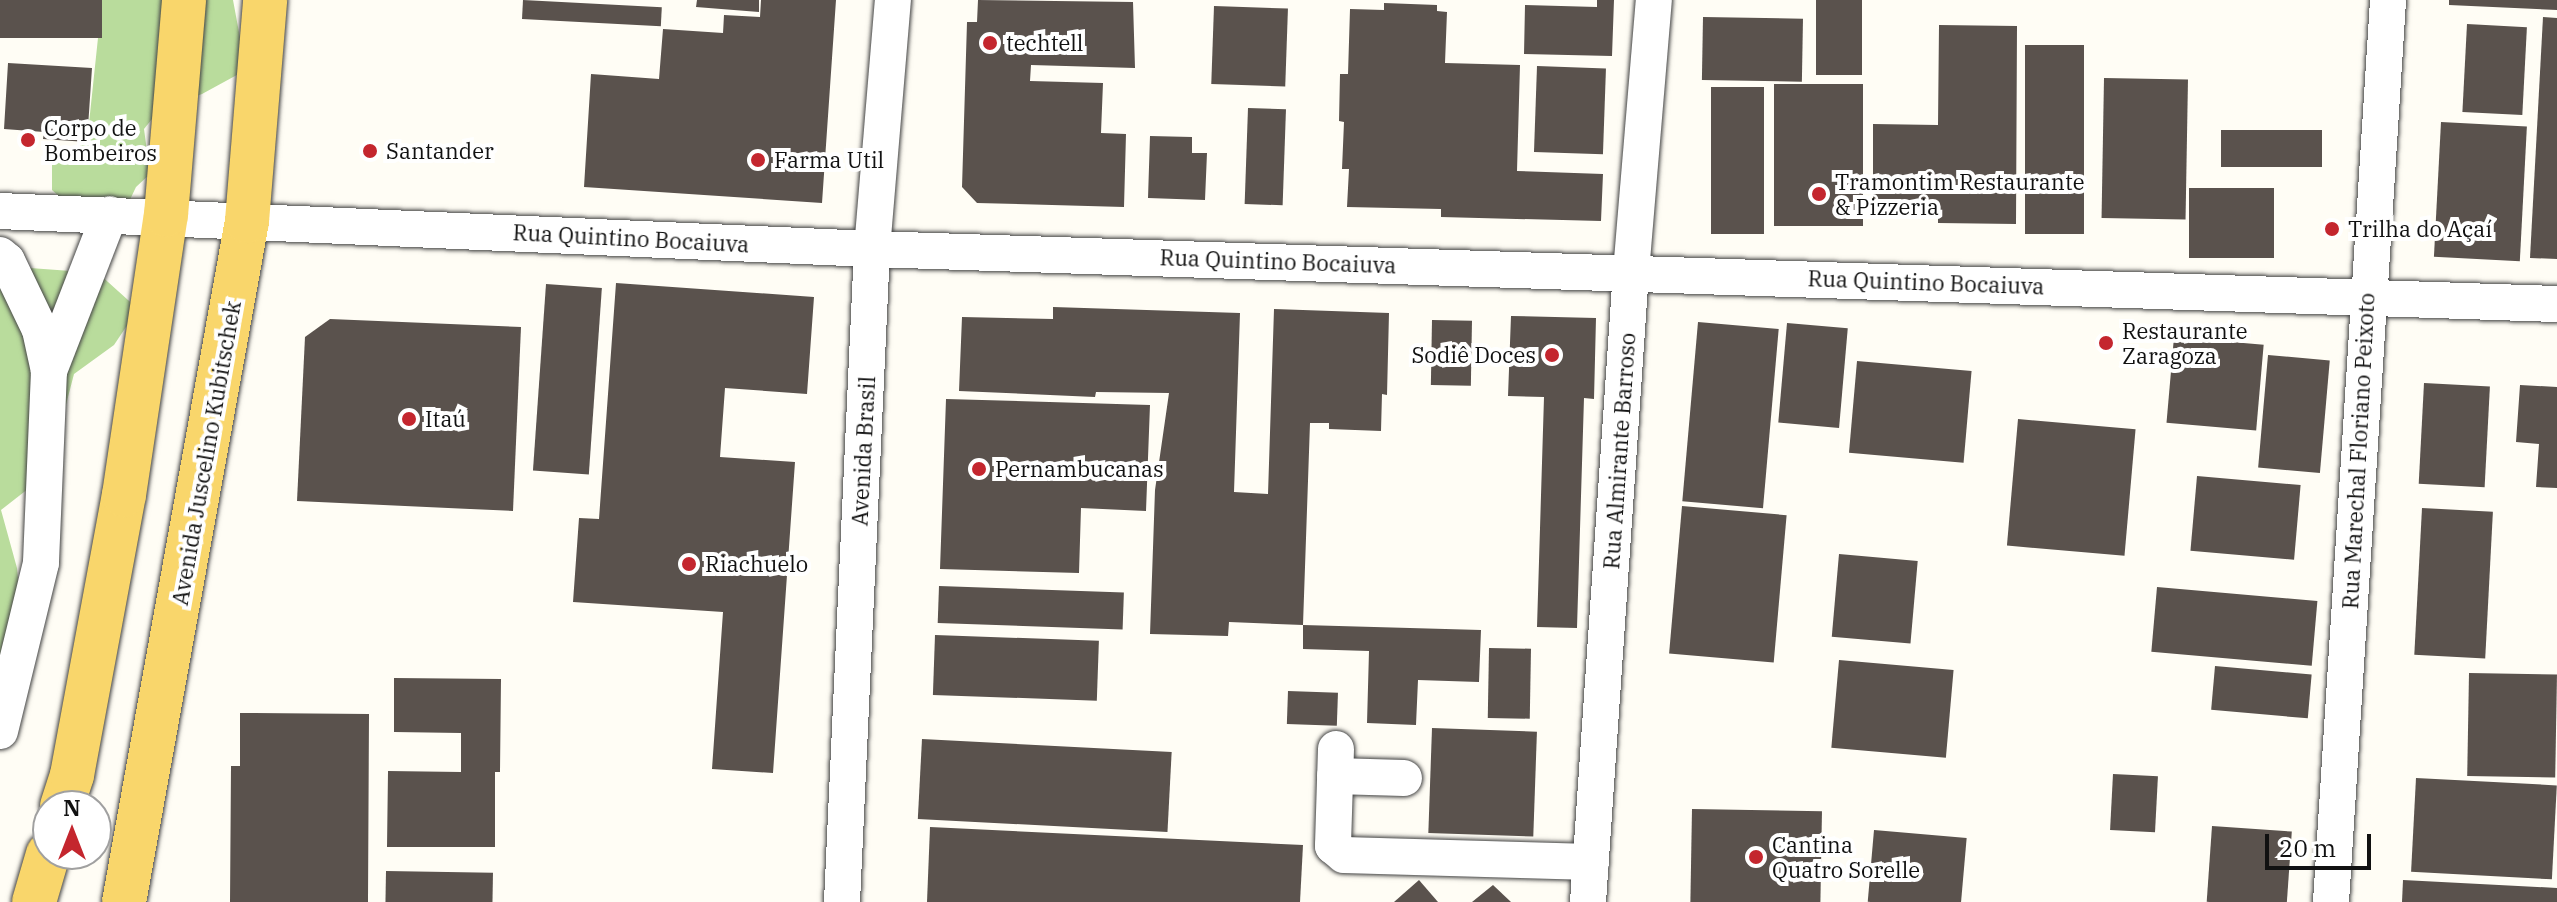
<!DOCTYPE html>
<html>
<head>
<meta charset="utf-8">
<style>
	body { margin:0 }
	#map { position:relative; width:2557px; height:902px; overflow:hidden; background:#fffdf5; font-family:"IBM Plex Serif",serif }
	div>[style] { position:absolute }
	.forest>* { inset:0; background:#b9dc9c }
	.building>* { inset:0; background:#5a524d; transform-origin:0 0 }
	.roads { filter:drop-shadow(0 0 2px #444) drop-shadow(0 0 2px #444) }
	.minor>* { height:36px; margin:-18px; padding:0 18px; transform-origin:18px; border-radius:18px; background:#fff }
	.major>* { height:44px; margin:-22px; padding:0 22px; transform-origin:22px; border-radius:22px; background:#f9d66b }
	.dots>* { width:22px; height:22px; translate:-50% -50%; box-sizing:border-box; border:4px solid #fff; border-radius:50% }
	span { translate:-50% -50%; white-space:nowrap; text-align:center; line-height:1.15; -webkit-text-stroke:8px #fff; paint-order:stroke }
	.poi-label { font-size:22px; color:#111 }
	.left { translate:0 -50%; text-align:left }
	.right { translate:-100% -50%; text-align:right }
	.street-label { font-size:22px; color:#111 }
	.north { position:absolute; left:32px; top:790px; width:80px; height:80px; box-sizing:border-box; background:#fff; border:2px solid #a0a0a0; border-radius:50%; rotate:0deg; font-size:22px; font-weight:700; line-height:32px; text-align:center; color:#111 }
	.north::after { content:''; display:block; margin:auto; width:28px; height:36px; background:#c4262e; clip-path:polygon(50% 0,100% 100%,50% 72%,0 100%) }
	.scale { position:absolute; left:2265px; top:834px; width:106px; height:36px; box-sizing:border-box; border:4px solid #111; border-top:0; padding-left:10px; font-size:24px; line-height:28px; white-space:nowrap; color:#111; -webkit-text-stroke:6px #fff; paint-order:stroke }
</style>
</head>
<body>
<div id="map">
	<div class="forest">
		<div style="clip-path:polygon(102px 0,233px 0,246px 70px,202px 94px,160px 109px,144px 129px,150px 174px,136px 187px,127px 206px,75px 211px,52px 190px,52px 160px,87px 142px)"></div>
		<div style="clip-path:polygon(30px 268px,98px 273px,138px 309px,114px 345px,74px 374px,62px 420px,33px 485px,1px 510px,17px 568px,23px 628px,0 698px,0 272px)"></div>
	</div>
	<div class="building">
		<div style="left:0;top:0;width:102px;height:38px"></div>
		<div style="left:523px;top:0;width:139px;height:19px;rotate:3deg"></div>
		<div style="clip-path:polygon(697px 0,759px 0,759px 12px,696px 7px)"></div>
		<div style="clip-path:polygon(761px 0,836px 0,822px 203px,584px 187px,591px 74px,659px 79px,663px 29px,723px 33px,724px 15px,760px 17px)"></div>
		<div style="clip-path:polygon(978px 0,1133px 2px,1135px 68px,1031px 65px,1030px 81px,1103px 83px,1101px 133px,1126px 134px,1124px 207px,977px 203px,962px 187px,967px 22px,977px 22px)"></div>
		<div style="clip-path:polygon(1597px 0,1614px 0,1612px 56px,1524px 54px,1525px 5px,1597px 7px)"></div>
		<div style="left:1816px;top:0;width:46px;height:75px"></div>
		<div style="clip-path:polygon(2449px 0,2557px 0,2557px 10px,2449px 5px)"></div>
		<div style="clip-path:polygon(1384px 3px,1437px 5px,1437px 11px,1447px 12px,1445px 63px,1520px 65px,1517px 171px,1603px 174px,1601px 221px,1441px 217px,1441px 209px,1347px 207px,1349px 169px,1342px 169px,1344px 122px,1339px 121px,1340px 74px,1348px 74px,1350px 9px,1384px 10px)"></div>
		<div style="left:1214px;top:6px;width:74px;height:78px;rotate:2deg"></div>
		<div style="left:1703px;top:17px;width:100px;height:63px;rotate:1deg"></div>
		<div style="clip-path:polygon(2543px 17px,2557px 18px,2557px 259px,2530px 258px)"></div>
		<div style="left:2467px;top:24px;width:60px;height:88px;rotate:3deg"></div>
		<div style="clip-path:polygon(1939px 25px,2017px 26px,2016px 224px,1938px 223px,1938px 217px,1873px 217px,1873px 124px,1938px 125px)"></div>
		<div style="left:2025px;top:45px;width:59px;height:189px"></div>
		<div style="clip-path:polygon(8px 63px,92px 68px,87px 142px,43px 139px,44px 132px,4px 129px)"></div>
		<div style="left:1537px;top:66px;width:69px;height:86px;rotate:2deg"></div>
		<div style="left:2104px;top:78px;width:84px;height:140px;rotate:1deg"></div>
		<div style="left:1774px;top:84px;width:89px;height:142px"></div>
		<div style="left:1711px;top:87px;width:53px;height:147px"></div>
		<div style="left:1248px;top:108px;width:38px;height:96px;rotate:2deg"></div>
		<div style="left:2441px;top:122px;width:86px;height:135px;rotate:3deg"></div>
		<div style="left:2221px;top:130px;width:101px;height:37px"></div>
		<div style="clip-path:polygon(1150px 136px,1192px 137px,1192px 153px,1207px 153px,1205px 200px,1148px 198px)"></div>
		<div style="left:2189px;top:188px;width:85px;height:70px"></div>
		<div style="clip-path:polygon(616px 283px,814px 297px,807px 394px,725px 388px,720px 457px,795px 462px,773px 773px,712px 769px,723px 612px,573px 602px,579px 518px,599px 519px)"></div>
		<div style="left:546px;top:284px;width:56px;height:187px;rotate:4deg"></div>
		<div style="clip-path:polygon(1053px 307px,1240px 313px,1234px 492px,1268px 494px,1274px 309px,1389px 313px,1387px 395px,1382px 394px,1381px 431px,1329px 429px,1329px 423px,1310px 423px,1303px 625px,1229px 622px,1228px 636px,1150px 634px,1155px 490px,1169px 393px,1096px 392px,1095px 397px,959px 391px,962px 317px,1053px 319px)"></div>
		<div style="clip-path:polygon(1511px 316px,1596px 318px,1594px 399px,1584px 398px,1577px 628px,1537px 627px,1544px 397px,1508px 396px)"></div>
		<div style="clip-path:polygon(330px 319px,521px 327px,513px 511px,297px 501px,305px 337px)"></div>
		<div style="left:1432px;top:320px;width:40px;height:65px;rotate:1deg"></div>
		<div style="left:1698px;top:322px;width:81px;height:180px;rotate:5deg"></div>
		<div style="left:1787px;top:323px;width:61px;height:100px;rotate:5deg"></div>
		<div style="left:2174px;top:337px;width:90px;height:86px;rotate:5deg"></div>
		<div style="left:2268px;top:355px;width:62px;height:113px;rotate:5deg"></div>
		<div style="left:1857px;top:361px;width:115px;height:92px;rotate:5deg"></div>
		<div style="left:2424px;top:383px;width:66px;height:101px;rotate:3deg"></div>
		<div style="clip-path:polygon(2520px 385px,2557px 387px,2557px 488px,2536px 487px,2539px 444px,2516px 442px)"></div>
		<div style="clip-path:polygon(946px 399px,1150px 405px,1146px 511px,1081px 508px,1079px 573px,940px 569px)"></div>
		<div style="left:2018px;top:419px;width:118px;height:127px;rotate:5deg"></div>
		<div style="left:2197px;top:476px;width:104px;height:75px;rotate:5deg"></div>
		<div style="left:1682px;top:506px;width:105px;height:148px;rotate:5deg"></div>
		<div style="left:2422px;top:508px;width:71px;height:147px;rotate:3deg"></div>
		<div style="left:1839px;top:554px;width:79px;height:83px;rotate:5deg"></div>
		<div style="left:939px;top:586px;width:185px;height:37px;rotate:2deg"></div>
		<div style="left:2157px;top:587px;width:161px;height:65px;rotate:5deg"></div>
		<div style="clip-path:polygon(1303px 625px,1481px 630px,1479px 682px,1418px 680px,1416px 725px,1367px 723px,1369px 651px,1303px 649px)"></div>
		<div style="left:935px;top:635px;width:164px;height:60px;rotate:2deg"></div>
		<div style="left:1489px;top:648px;width:42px;height:70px;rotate:1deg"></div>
		<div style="left:1839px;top:660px;width:115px;height:88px;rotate:5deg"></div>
		<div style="left:2215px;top:666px;width:97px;height:44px;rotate:5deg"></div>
		<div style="left:2469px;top:673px;width:88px;height:103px;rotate:1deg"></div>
		<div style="clip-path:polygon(394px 678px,501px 679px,500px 772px,495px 772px,495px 847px,387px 847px,388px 771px,461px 772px,461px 733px,394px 732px)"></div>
		<div style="left:1288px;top:691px;width:50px;height:33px;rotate:2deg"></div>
		<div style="clip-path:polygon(240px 713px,369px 714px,368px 902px,230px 902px,231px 766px,240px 766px)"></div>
		<div style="left:1432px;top:728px;width:105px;height:105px;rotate:2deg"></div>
		<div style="left:922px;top:739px;width:250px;height:80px;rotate:3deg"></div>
		<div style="left:2113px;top:774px;width:45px;height:56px;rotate:3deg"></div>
		<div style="left:2416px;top:778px;width:141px;height:94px;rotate:3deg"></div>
		<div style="left:1692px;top:809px;width:130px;height:93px;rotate:1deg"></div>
		<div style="left:2212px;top:826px;width:80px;height:76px;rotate:4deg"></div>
		<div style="clip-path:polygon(930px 827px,1303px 845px,1300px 902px,927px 902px)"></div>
		<div style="left:1874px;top:830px;width:93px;height:72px;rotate:5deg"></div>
		<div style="left:386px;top:871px;width:107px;height:31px;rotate:1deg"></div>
		<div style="clip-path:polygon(1419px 880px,1438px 902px,1394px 902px)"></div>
		<div style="clip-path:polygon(2403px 880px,2557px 888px,2557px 902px,2402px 902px)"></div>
		<div style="clip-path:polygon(1493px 885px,1511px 902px,1472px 902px)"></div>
	</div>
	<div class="roads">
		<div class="minor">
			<div style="left:0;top:211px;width:873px;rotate:2.5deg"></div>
			<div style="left:872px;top:249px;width:1686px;rotate:1.87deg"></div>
			<div style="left:0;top:255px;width:9px;rotate:41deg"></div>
			<div style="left:7px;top:261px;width:76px;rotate:64.4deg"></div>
			<div style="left:40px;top:330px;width:42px;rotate:77.6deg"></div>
			<div style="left:49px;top:371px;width:192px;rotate:92.4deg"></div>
			<div style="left:41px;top:563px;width:173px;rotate:103.7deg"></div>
			<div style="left:49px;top:371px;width:168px;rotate:-68.8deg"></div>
			<div style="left:1336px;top:749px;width:97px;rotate:91.8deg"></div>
			<div style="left:1333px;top:846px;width:14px;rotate:39deg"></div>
			<div style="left:1344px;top:855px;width:247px;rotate:1.6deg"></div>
			<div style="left:1335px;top:776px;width:69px;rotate:1.7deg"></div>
			<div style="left:842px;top:902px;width:654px;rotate:-87.37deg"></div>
			<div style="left:872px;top:249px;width:250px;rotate:-85.2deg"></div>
			<div style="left:1588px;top:902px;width:631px;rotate:-86.1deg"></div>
			<div style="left:1631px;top:272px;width:273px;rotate:-85.2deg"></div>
			<div style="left:2331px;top:902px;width:904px;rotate:-86.38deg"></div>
		</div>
		<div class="major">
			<div style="left:62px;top:806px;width:33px;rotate:-72deg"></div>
			<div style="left:72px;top:775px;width:285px;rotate:-79.5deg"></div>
			<div style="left:124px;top:495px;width:283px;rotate:-81.5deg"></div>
			<div style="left:166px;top:215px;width:216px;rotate:-85.2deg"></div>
			<div style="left:34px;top:902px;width:50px;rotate:-73.7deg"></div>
			<div style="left:124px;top:902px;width:692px;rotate:-79.76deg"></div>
			<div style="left:247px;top:221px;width:222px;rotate:-85.3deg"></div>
		</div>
	</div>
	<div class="dots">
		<div style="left:990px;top:43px;background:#c4262e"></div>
		<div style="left:28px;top:140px;background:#c4262e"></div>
		<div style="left:370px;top:151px;background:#c4262e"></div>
		<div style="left:758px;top:160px;background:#c4262e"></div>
		<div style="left:1819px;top:194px;background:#c4262e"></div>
		<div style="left:2332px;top:229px;background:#c4262e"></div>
		<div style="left:2106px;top:343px;background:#c4262e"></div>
		<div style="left:1552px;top:355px;background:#c4262e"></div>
		<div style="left:409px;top:419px;background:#c4262e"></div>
		<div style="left:979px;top:469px;background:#c4262e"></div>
		<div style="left:689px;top:564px;background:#c4262e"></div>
		<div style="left:1756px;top:857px;background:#c4262e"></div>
	</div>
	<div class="poi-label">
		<span class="left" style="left:1006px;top:43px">techtell</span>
		<span class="left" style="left:44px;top:140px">Corpo de<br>Bombeiros</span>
		<span class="left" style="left:386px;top:151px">Santander</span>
		<span class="left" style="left:774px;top:160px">Farma Util</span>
		<span class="left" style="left:1835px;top:194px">Tramontim Restaurante<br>&amp; Pizzeria</span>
		<span class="left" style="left:2348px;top:229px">Trilha do Açaí</span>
		<span class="left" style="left:2122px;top:343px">Restaurante<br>Zaragoza</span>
		<span class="right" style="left:1536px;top:355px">Sodiê Doces</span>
		<span class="left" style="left:425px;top:419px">Itaú</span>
		<span class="left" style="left:995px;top:469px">Pernambucanas</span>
		<span class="left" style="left:705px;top:564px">Riachuelo</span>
		<span class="left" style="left:1772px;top:857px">Cantina<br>Quatro Sorelle</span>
	</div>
	<div class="street-label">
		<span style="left:631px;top:238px;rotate:3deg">Rua Quintino Bocaiuva</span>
		<span style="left:1278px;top:261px;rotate:2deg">Rua Quintino Bocaiuva</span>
		<span style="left:1926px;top:282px;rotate:2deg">Rua Quintino Bocaiuva</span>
		<span style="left:863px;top:451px;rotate:-87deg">Avenida Brasil</span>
		<span style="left:1619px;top:451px;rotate:-86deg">Rua Almirante Barroso</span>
		<span style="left:2358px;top:451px;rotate:-87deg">Rua Marechal Floriano Peixoto</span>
		<span style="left:206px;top:453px;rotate:-80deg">Avenida Juscelino Kubitschek</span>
	</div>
	<div class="north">N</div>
	<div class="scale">20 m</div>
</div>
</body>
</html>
